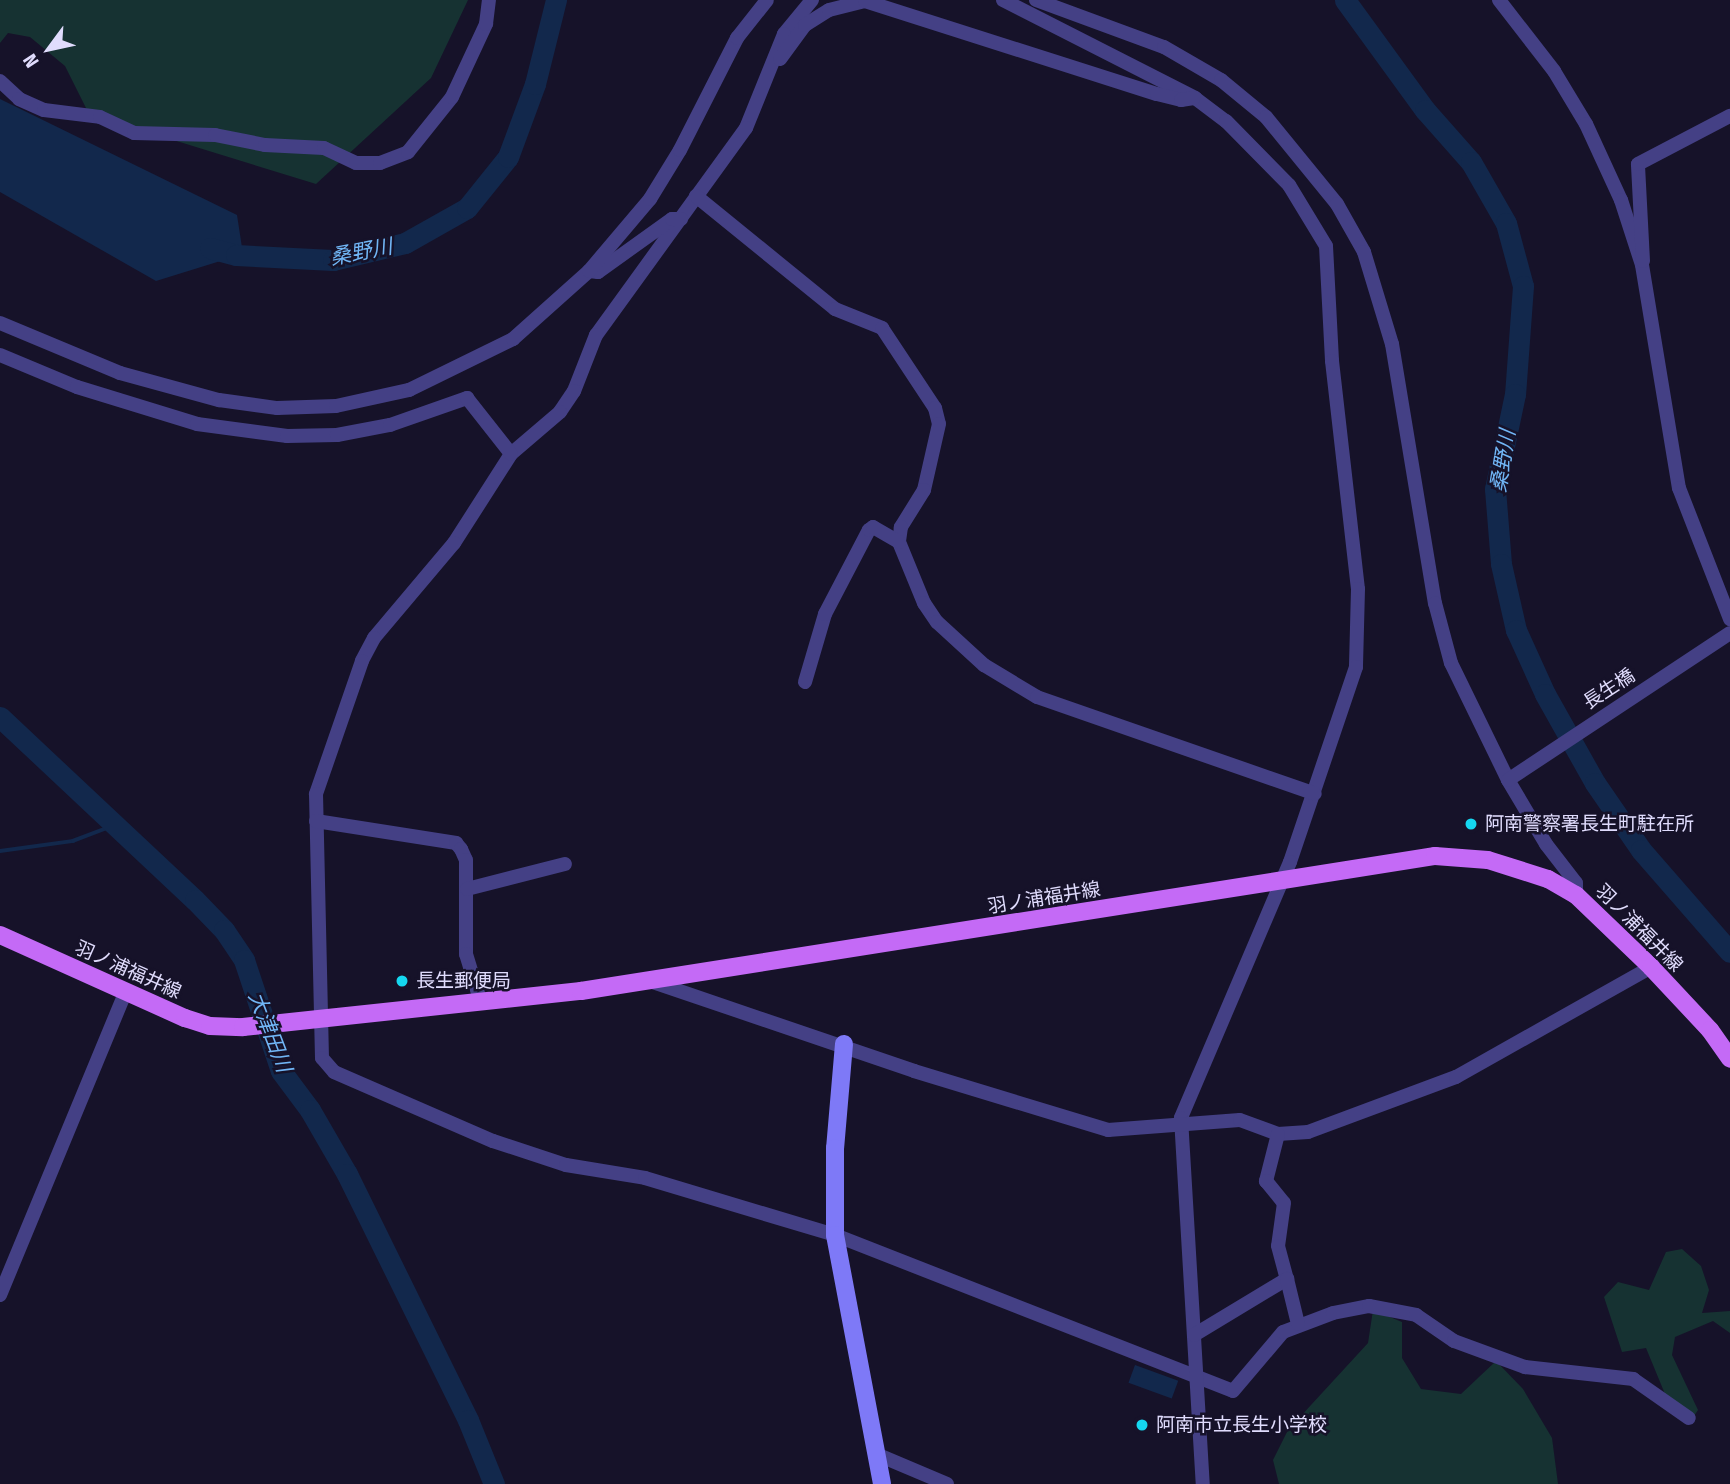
<!DOCTYPE html>
<html>
<head>
<meta charset="utf-8">
<style>
	body { margin:0 }
	#map { position:relative; width:1730px; height:1484px; overflow:hidden; background:#161229; font-family:"Fira Sans Condensed","Noto Sans JP",sans-serif }
	div>[style] { position:absolute }
	.green>* { inset:0; background:#163232 }
	.water>* { inset:0; background:#12284c; transform-origin:0 0 }
	.stream>* { height:3.5px; margin:-1.75px; padding:0 1.75px; transform-origin:1.75px; border-radius:1.75px; background:#12284c }
	.river>* { height:21px; margin:-10.5px; padding:0 10.5px; transform-origin:10.5px; border-radius:10.5px; background:#12284c }
	.street>* { height:14px; margin:-7px; padding:0 7px; transform-origin:7px; border-radius:7px; background:#444085 }
	.secondary>* { height:18px; margin:-9px; padding:0 9px; transform-origin:9px; border-radius:9px; background:#7e79f7 }
	.primary>* { height:18px; margin:-9px; padding:0 9px; transform-origin:9px; border-radius:9px; background:#c46af6 }
	.dots>* { width:19px; height:19px; translate:-50% -50%; box-sizing:border-box; border:4px solid #161229; border-radius:50% }
	span { translate:-50% -50%; white-space:nowrap; text-align:center; line-height:1.15; -webkit-text-stroke:5px #161229; paint-order:stroke }
	.street-label { font-size:19px; color:#e0dcfd }
	.poi-label { font-size:19px; color:#e0dcfd }
	.left { translate:0 -50%; text-align:left }
	.water-label { font-size:21px; color:#71b6f6; font-style:italic }
	.north { position:absolute; left:14px; top:14px; width:70px; height:70px; -webkit-text-stroke:5px #161229; paint-order:stroke; rotate:237deg; font-size:19px; font-weight:700; line-height:28px; text-align:center; color:#e0dcfd }
	.north::after { content:''; display:block; margin:auto; width:24px; height:32px; background:#e0dcfd; clip-path:polygon(50% 0,100% 100%,50% 72%,0 100%) }
</style>
</head>
<body>
<div id="map">
	<div class="green">
		<div style="clip-path:polygon(0 0,468px 0,431px 78px,316px 184px,89px 114px,65px 66px,30px 37px,8px 33px,0 43px)"></div>
		<div style="clip-path:polygon(1682px 1249px,1701px 1266px,1709px 1290px,1702px 1313px,1730px 1311px,1730px 1333px,1713px 1321px,1675px 1337px,1672px 1355px,1698px 1410px,1694px 1416px,1665px 1394px,1646px 1348px,1622px 1352px,1604px 1297px,1618px 1282px,1649px 1290px,1666px 1252px)"></div>
		<div style="clip-path:polygon(1373px 1310px,1402px 1322px,1402px 1358px,1421px 1389px,1461px 1394px,1496px 1361px,1523px 1389px,1552px 1438px,1558px 1484px,1279px 1484px,1273px 1460px,1288px 1430px,1368px 1343px)"></div>
	</div>
	<div class="water">
		<div style="clip-path:polygon(0 99px,237px 215px,243px 254px,156px 281px,0 192px)"></div>
		<div style="left:1135px;top:1365px;width:46px;height:19px;rotate:20deg"></div>
	</div>
	<div class="stream">
		<div style="left:0;top:851px;width:74px;rotate:-7.8deg"></div>
		<div style="left:73px;top:841px;width:45px;rotate:-20.9deg"></div>
	</div>
	<div class="river">
		<div style="left:1345px;top:0;width:136px;rotate:54deg"></div>
		<div style="left:1425px;top:110px;width:69px;rotate:48.5deg"></div>
		<div style="left:1471px;top:162px;width:70px;rotate:60.2deg"></div>
		<div style="left:1506px;top:223px;width:65px;rotate:74.9deg"></div>
		<div style="left:1523px;top:286px;width:108px;rotate:94.2deg"></div>
		<div style="left:1515px;top:394px;width:97px;rotate:101.9deg"></div>
		<div style="left:1495px;top:489px;width:75px;rotate:85.4deg"></div>
		<div style="left:1501px;top:564px;width:68px;rotate:77.2deg"></div>
		<div style="left:1516px;top:630px;width:70px;rotate:65.6deg"></div>
		<div style="left:1545px;top:694px;width:102px;rotate:60.7deg"></div>
		<div style="left:1595px;top:783px;width:81px;rotate:55.5deg"></div>
		<div style="left:1641px;top:850px;width:135px;rotate:48.9deg"></div>
		<div style="left:210px;top:248px;width:27px;rotate:15deg"></div>
		<div style="left:236px;top:255px;width:97px;rotate:3deg"></div>
		<div style="left:333px;top:260px;width:74px;rotate:-13.3deg"></div>
		<div style="left:405px;top:243px;width:71px;rotate:-29.4deg"></div>
		<div style="left:467px;top:208px;width:65px;rotate:-51.2deg"></div>
		<div style="left:508px;top:157px;width:78px;rotate:-69.7deg"></div>
		<div style="left:535px;top:84px;width:87px;rotate:-76deg"></div>
		<div style="left:0;top:717px;width:267px;rotate:43.2deg"></div>
		<div style="left:195px;top:900px;width:42px;rotate:46deg"></div>
		<div style="left:224px;top:930px;width:36px;rotate:56deg"></div>
		<div style="left:244px;top:960px;width:117px;rotate:71.6deg"></div>
		<div style="left:281px;top:1071px;width:49px;rotate:53.4deg"></div>
		<div style="left:310px;top:1110px;width:74px;rotate:60deg"></div>
		<div style="left:347px;top:1174px;width:274px;rotate:63.8deg"></div>
		<div style="left:468px;top:1420px;width:69px;rotate:67.9deg"></div>
	</div>
	<div class="street">
		<div style="left:812px;top:0;width:44px;rotate:129.5deg"></div>
		<div style="left:784px;top:34px;width:101px;rotate:112deg"></div>
		<div style="left:746px;top:128px;width:256px;rotate:125.9deg"></div>
		<div style="left:596px;top:335px;width:60px;rotate:111.4deg"></div>
		<div style="left:574px;top:391px;width:25px;rotate:124deg"></div>
		<div style="left:560px;top:412px;width:65px;rotate:139.4deg"></div>
		<div style="left:511px;top:454px;width:106px;rotate:122.6deg"></div>
		<div style="left:454px;top:543px;width:124px;rotate:130.1deg"></div>
		<div style="left:374px;top:638px;width:26px;rotate:118deg"></div>
		<div style="left:362px;top:661px;width:141px;rotate:109.1deg"></div>
		<div style="left:316px;top:794px;width:264px;rotate:88.7deg"></div>
		<div style="left:322px;top:1058px;width:18px;rotate:49deg"></div>
		<div style="left:334px;top:1072px;width:173px;rotate:23.5deg"></div>
		<div style="left:493px;top:1141px;width:77px;rotate:18.2deg"></div>
		<div style="left:566px;top:1165px;width:80px;rotate:9.3deg"></div>
		<div style="left:645px;top:1178px;width:198px;rotate:16.7deg"></div>
		<div style="left:835px;top:1235px;width:427px;rotate:21.4deg"></div>
		<div style="left:1233px;top:1391px;width:77px;rotate:-49.7deg"></div>
		<div style="left:1283px;top:1332px;width:53px;rotate:-20.8deg"></div>
		<div style="left:1333px;top:1313px;width:37px;rotate:-11deg"></div>
		<div style="left:1369px;top:1306px;width:48px;rotate:10.8deg"></div>
		<div style="left:1416px;top:1315px;width:46px;rotate:34.4deg"></div>
		<div style="left:1454px;top:1341px;width:76px;rotate:20.1deg"></div>
		<div style="left:1525px;top:1367px;width:109px;rotate:6.3deg"></div>
		<div style="left:1633px;top:1379px;width:68px;rotate:34.9deg"></div>
		<div style="left:1003px;top:0;width:216px;rotate:27deg"></div>
		<div style="left:1195px;top:98px;width:39px;rotate:37deg"></div>
		<div style="left:1226px;top:121px;width:90px;rotate:45.5deg"></div>
		<div style="left:1289px;top:185px;width:71px;rotate:58.8deg"></div>
		<div style="left:1326px;top:246px;width:115px;rotate:87deg"></div>
		<div style="left:1332px;top:361px;width:229px;rotate:83.5deg"></div>
		<div style="left:1358px;top:589px;width:78px;rotate:91.5deg"></div>
		<div style="left:1356px;top:667px;width:206px;rotate:108.7deg"></div>
		<div style="left:1290px;top:862px;width:278px;rotate:113.1deg"></div>
		<div style="left:1181px;top:1118px;width:367px;rotate:86.6deg"></div>
		<div style="left:1036px;top:0;width:136px;rotate:20.2deg"></div>
		<div style="left:1164px;top:47px;width:66px;rotate:30.1deg"></div>
		<div style="left:1221px;top:80px;width:58px;rotate:39.4deg"></div>
		<div style="left:1266px;top:117px;width:112px;rotate:50.8deg"></div>
		<div style="left:1337px;top:204px;width:55px;rotate:60.6deg"></div>
		<div style="left:1364px;top:252px;width:96px;rotate:73.1deg"></div>
		<div style="left:1392px;top:344px;width:263px;rotate:80.6deg"></div>
		<div style="left:1435px;top:603px;width:62px;rotate:75.1deg"></div>
		<div style="left:1451px;top:663px;width:130px;rotate:64deg"></div>
		<div style="left:1499px;top:0;width:90px;rotate:52.2deg"></div>
		<div style="left:1554px;top:71px;width:62px;rotate:58.9deg"></div>
		<div style="left:1586px;top:124px;width:84px;rotate:65.3deg"></div>
		<div style="left:1621px;top:200px;width:68px;rotate:72.1deg"></div>
		<div style="left:1642px;top:265px;width:226px;rotate:80.6deg"></div>
		<div style="left:1679px;top:488px;width:141px;rotate:68.7deg"></div>
		<div style="left:780px;top:59px;width:42px;rotate:-53.7deg"></div>
		<div style="left:805px;top:25px;width:28px;rotate:-32deg"></div>
		<div style="left:829px;top:10px;width:37px;rotate:-14deg"></div>
		<div style="left:865px;top:1px;width:306px;rotate:17.7deg"></div>
		<div style="left:1157px;top:94px;width:25px;rotate:14deg"></div>
		<div style="left:1181px;top:100px;width:13px;rotate:-9deg"></div>
		<div style="left:0;top:81px;width:26px;rotate:43deg"></div>
		<div style="left:19px;top:99px;width:27px;rotate:24deg"></div>
		<div style="left:44px;top:110px;width:56px;rotate:7.1deg"></div>
		<div style="left:100px;top:117px;width:38px;rotate:25deg"></div>
		<div style="left:134px;top:133px;width:81px;rotate:1.4deg"></div>
		<div style="left:215px;top:135px;width:51px;rotate:11.3deg"></div>
		<div style="left:265px;top:145px;width:59px;rotate:2.9deg"></div>
		<div style="left:324px;top:148px;width:35px;rotate:25deg"></div>
		<div style="left:356px;top:163px;width:24px"></div>
		<div style="left:380px;top:163px;width:30px;rotate:-21deg"></div>
		<div style="left:408px;top:152px;width:70px;rotate:-51.3deg"></div>
		<div style="left:452px;top:97px;width:81px;rotate:-65deg"></div>
		<div style="left:486px;top:24px;width:24px;rotate:-83deg"></div>
		<div style="left:696px;top:196px;width:179px;rotate:39.1deg"></div>
		<div style="left:835px;top:309px;width:51px;rotate:22deg"></div>
		<div style="left:882px;top:328px;width:96px;rotate:56.5deg"></div>
		<div style="left:935px;top:408px;width:16px;rotate:76deg"></div>
		<div style="left:939px;top:424px;width:68px;rotate:102.8deg"></div>
		<div style="left:924px;top:490px;width:44px;rotate:121.9deg"></div>
		<div style="left:901px;top:527px;width:15px;rotate:98deg"></div>
		<div style="left:899px;top:542px;width:66px;rotate:67.7deg"></div>
		<div style="left:924px;top:603px;width:23px;rotate:56deg"></div>
		<div style="left:937px;top:622px;width:64px;rotate:42.5deg"></div>
		<div style="left:984px;top:665px;width:62px;rotate:31.1deg"></div>
		<div style="left:1037px;top:697px;width:294px;rotate:19.2deg"></div>
		<div style="left:1643px;top:261px;width:97px;rotate:-93deg"></div>
		<div style="left:1638px;top:164px;width:104px;rotate:-27.6deg"></div>
		<div style="left:589px;top:271px;width:9px;rotate:6deg"></div>
		<div style="left:598px;top:272px;width:91px;rotate:-35.6deg"></div>
		<div style="left:672px;top:219px;width:9px"></div>
		<div style="left:0;top:323px;width:130px;rotate:22.6deg"></div>
		<div style="left:120px;top:373px;width:103px;rotate:15.3deg"></div>
		<div style="left:219px;top:400px;width:59px;rotate:7.9deg"></div>
		<div style="left:277px;top:408px;width:59px;rotate:-1.9deg"></div>
		<div style="left:336px;top:406px;width:75px;rotate:-12.4deg"></div>
		<div style="left:409px;top:390px;width:116px;rotate:-26.1deg"></div>
		<div style="left:513px;top:339px;width:102px;rotate:-41.8deg"></div>
		<div style="left:589px;top:271px;width:94px;rotate:-49.7deg"></div>
		<div style="left:650px;top:199px;width:57px;rotate:-58.5deg"></div>
		<div style="left:680px;top:150px;width:126px;rotate:-63deg"></div>
		<div style="left:737px;top:38px;width:48px;rotate:-51.7deg"></div>
		<div style="left:0;top:355px;width:83px;rotate:22.6deg"></div>
		<div style="left:77px;top:387px;width:126px;rotate:17.1deg"></div>
		<div style="left:197px;top:424px;width:91px;rotate:7.6deg"></div>
		<div style="left:287px;top:436px;width:50px;rotate:-1.1deg"></div>
		<div style="left:337px;top:435px;width:54px;rotate:-10.7deg"></div>
		<div style="left:390px;top:425px;width:82px;rotate:-19.3deg"></div>
		<div style="left:467px;top:398px;width:71px;rotate:51.8deg"></div>
		<div style="left:805px;top:682px;width:71px;rotate:-73.6deg"></div>
		<div style="left:825px;top:614px;width:95px;rotate:-62.4deg"></div>
		<div style="left:869px;top:530px;width:5px;rotate:-37deg"></div>
		<div style="left:873px;top:527px;width:30px;rotate:30deg"></div>
		<div style="left:316px;top:821px;width:142px;rotate:8.9deg"></div>
		<div style="left:456px;top:843px;width:8px;rotate:50deg"></div>
		<div style="left:461px;top:849px;width:12px;rotate:66deg"></div>
		<div style="left:466px;top:860px;width:94px;rotate:90deg"></div>
		<div style="left:466px;top:954px;width:51px;rotate:73deg"></div>
		<div style="left:467px;top:889px;width:101px;rotate:-14.3deg"></div>
		<div style="left:1576px;top:895px;width:12px;rotate:-90deg"></div>
		<div style="left:1576px;top:883px;width:49px;rotate:-127.6deg"></div>
		<div style="left:1546px;top:844px;width:74px;rotate:-120.7deg"></div>
		<div style="left:1508px;top:780px;width:266px;rotate:-33.5deg"></div>
		<div style="left:650px;top:981px;width:279px;rotate:18.8deg"></div>
		<div style="left:914px;top:1071px;width:203px;rotate:16.9deg"></div>
		<div style="left:1108px;top:1130px;width:132px;rotate:-4.3deg"></div>
		<div style="left:1240px;top:1120px;width:40px;rotate:20.2deg"></div>
		<div style="left:1278px;top:1134px;width:30px;rotate:-4deg"></div>
		<div style="left:1308px;top:1132px;width:158px;rotate:-20.4deg"></div>
		<div style="left:1456px;top:1077px;width:224px;rotate:-29.4deg"></div>
		<div style="left:1278px;top:1134px;width:49px;rotate:104.3deg"></div>
		<div style="left:1266px;top:1181px;width:28px;rotate:51deg"></div>
		<div style="left:1284px;top:1203px;width:43px;rotate:97.9deg"></div>
		<div style="left:1278px;top:1246px;width:34px;rotate:75deg"></div>
		<div style="left:0;top:1295px;width:327px;rotate:-67.5deg"></div>
		<div style="left:1194px;top:1335px;width:109px;rotate:-31.1deg"></div>
		<div style="left:1287px;top:1279px;width:46px;rotate:76.3deg"></div>
		<div style="left:876px;top:1454px;width:77px;rotate:22.9deg"></div>
	</div>
	<div class="secondary">
		<div style="left:844px;top:1044px;width:104px;rotate:94.9deg"></div>
		<div style="left:835px;top:1148px;width:87px;rotate:90deg"></div>
		<div style="left:835px;top:1235px;width:253px;rotate:79.3deg"></div>
	</div>
	<div class="primary">
		<div style="left:0;top:935px;width:203px;rotate:24.2deg"></div>
		<div style="left:185px;top:1018px;width:26px;rotate:18deg"></div>
		<div style="left:210px;top:1026px;width:33px;rotate:2deg"></div>
		<div style="left:243px;top:1027px;width:340px;rotate:-6.1deg"></div>
		<div style="left:581px;top:991px;width:865px;rotate:-8.98deg"></div>
		<div style="left:1435px;top:856px;width:53px;rotate:4.3deg"></div>
		<div style="left:1488px;top:860px;width:63px;rotate:17.6deg"></div>
		<div style="left:1548px;top:879px;width:32px;rotate:30deg"></div>
		<div style="left:1576px;top:895px;width:104px;rotate:43.8deg"></div>
		<div style="left:1651px;top:967px;width:86px;rotate:46.9deg"></div>
		<div style="left:1710px;top:1030px;width:35px;rotate:55deg"></div>
	</div>
	<div class="dots">
		<div style="left:1471px;top:824px;background:#15d7f0"></div>
		<div style="left:402px;top:981px;background:#15d7f0"></div>
		<div style="left:1142px;top:1425px;background:#15d7f0"></div>
	</div>
	<div class="street-label">
		<span style="left:1609px;top:689px;rotate:-33deg">長生橋</span>
		<span style="left:1044px;top:898px;rotate:-9deg">羽ノ浦福井線</span>
		<span style="left:1639px;top:928px;rotate:45deg">羽ノ浦福井線</span>
		<span style="left:128px;top:970px;rotate:24deg">羽ノ浦福井線</span>
	</div>
	<div class="poi-label">
		<span class="left" style="left:1485px;top:824px">阿南警察署長生町駐在所</span>
		<span class="left" style="left:416px;top:981px">長生郵便局</span>
		<span class="left" style="left:1156px;top:1425px">阿南市立長生小学校</span>
	</div>
	<div class="water-label">
		<span style="left:361px;top:252px;rotate:-11deg">桑野川</span>
		<span style="left:1503px;top:461px;rotate:-81deg">桑野川</span>
		<span style="left:270px;top:1032px;rotate:69deg">大津田川</span>
	</div>
	<div class="north">N</div>
</div>
</body>
</html>
